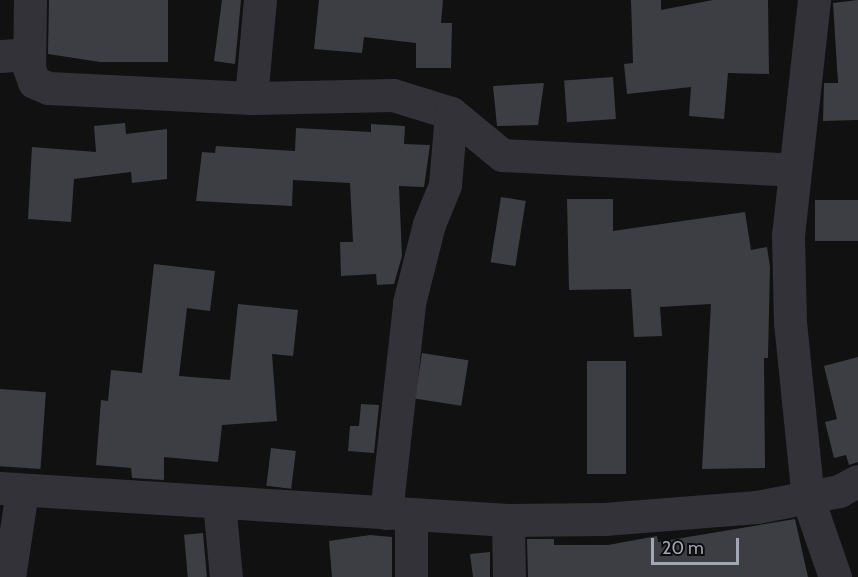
<!DOCTYPE html>
<html>
<head>
<meta charset="utf-8">
<style>
	body { margin:0 }
	#map { position:relative; width:858px; height:577px; overflow:hidden; background:#111112; font-family:Cabin,sans-serif }
	div>[style] { position:absolute }
	.building>* { inset:0; background:#3d3e43; transform-origin:0 0 }
	.minor>* { height:33px; margin:-16.5px; padding:0 16.5px; transform-origin:16.5px; border-radius:16.5px; background:#323238 }
	span { translate:-50% -50%; white-space:nowrap; text-align:center; line-height:1.15; -webkit-text-stroke:4.5px #0c0c0d; paint-order:stroke }
	.scale { position:absolute; left:651px; top:538px; width:88px; height:27px; box-sizing:border-box; border:3px solid #a1a6b4; border-top:0; padding-left:8px; font-size:18px; line-height:21px; white-space:nowrap; color:#a1a6b4; -webkit-text-stroke:4px #0c0c0d; paint-order:stroke }
</style>
</head>
<body>
<div id="map">
	<div class="building">
		<div style="clip-path:polygon(49px 0,168px 0,168px 62px,100px 62px,48px 54px)"></div>
		<div style="clip-path:polygon(222px 0,241px 0,235px 64px,214px 61px)"></div>
		<div style="clip-path:polygon(319px 0,443px 0,441px 23px,452px 23px,451px 68px,416px 68px,416px 43px,364px 37px,362px 53px,314px 49px)"></div>
		<div style="clip-path:polygon(631px 0,661px 0,661px 10px,713px 0,768px 0,769px 74px,728px 73px,724px 119px,689px 116px,691px 87px,627px 94px,624px 64px,633px 63px)"></div>
		<div style="clip-path:polygon(858px 0,858px 120px,823px 121px,824px 83px,838px 83px,833px 3px)"></div>
		<div style="left:613px;top:77px;width:42px;height:49px;rotate:86deg"></div>
		<div style="clip-path:polygon(544px 83px,538px 125px,497px 126px,493px 86px)"></div>
		<div style="clip-path:polygon(125px 123px,126px 134px,167px 129px,167px 179px,132px 183px,131px 172px,74px 179px,71px 222px,28px 219px,32px 147px,96px 152px,94px 126px)"></div>
		<div style="clip-path:polygon(371px 124px,405px 126px,404px 144px,430px 145px,424px 187px,399px 186px,402px 256px,394px 284px,377px 285px,376px 274px,341px 276px,340px 242px,353px 242px,350px 183px,293px 180px,292px 206px,196px 201px,202px 152px,215px 153px,216px 146px,295px 151px,296px 128px,371px 132px)"></div>
		<div style="left:501px;top:197px;width:25px;height:66px;rotate:9deg"></div>
		<div style="clip-path:polygon(567px 199px,613px 199px,613px 231px,745px 212px,751px 250px,767px 247px,770px 267px,768px 358px,764px 358px,765px 468px,702px 469px,711px 304px,660px 307px,662px 336px,634px 337px,631px 289px,569px 290px)"></div>
		<div style="left:858px;top:200px;width:41px;height:43px;rotate:90deg"></div>
		<div style="clip-path:polygon(154px 264px,215px 271px,210px 311px,187px 308px,179px 376px,230px 380px,238px 304px,298px 310px,293px 356px,272px 354px,277px 421px,222px 425px,218px 462px,164px 457px,164px 480px,132px 478px,131px 468px,96px 465px,101px 400px,108px 401px,111px 370px,142px 373px)"></div>
		<div style="left:422px;top:353px;width:47px;height:46px;rotate:9deg"></div>
		<div style="clip-path:polygon(858px 357px,858px 462px,849px 465px,846px 455px,834px 458px,825px 422px,837px 419px,824px 366px)"></div>
		<div style="left:587px;top:361px;width:39px;height:113px"></div>
		<div style="left:0;top:389px;width:46px;height:77px;rotate:4deg"></div>
		<div style="clip-path:polygon(361px 404px,379px 405px,374px 453px,348px 451px,350px 426px,359px 426px)"></div>
		<div style="left:271px;top:448px;width:25px;height:38px;rotate:7deg"></div>
		<div style="clip-path:polygon(795px 519px,808px 577px,528px 577px,527px 539px,554px 539px,554px 545px,608px 545px,657px 536px,658px 542px)"></div>
		<div style="left:203px;top:533px;width:44px;height:19px;rotate:85deg"></div>
		<div style="clip-path:polygon(370px 535px,392px 537px,392px 577px,332px 577px,329px 541px)"></div>
		<div style="clip-path:polygon(490px 552px,490px 577px,473px 577px,470px 554px)"></div>
	</div>
	<div class="minor">
		<div style="left:30px;top:0;width:68px;rotate:90.8deg"></div>
		<div style="left:29px;top:68px;width:15px;rotate:70deg"></div>
		<div style="left:34px;top:82px;width:15px;rotate:23deg"></div>
		<div style="left:48px;top:88px;width:203px;rotate:2.8deg"></div>
		<div style="left:251px;top:98px;width:142px;rotate:-1.2deg"></div>
		<div style="left:393px;top:95px;width:61px;rotate:17.2deg"></div>
		<div style="left:451px;top:113px;width:66px;rotate:39.5deg"></div>
		<div style="left:502px;top:155px;width:292px;rotate:2.9deg"></div>
		<div style="left:814px;top:0;width:236px;rotate:96.3deg"></div>
		<div style="left:788px;top:235px;width:87px;rotate:88.7deg"></div>
		<div style="left:790px;top:322px;width:178px;rotate:84.2deg"></div>
		<div style="left:808px;top:499px;width:83px;rotate:70.9deg"></div>
		<div style="left:0;top:56px;width:27px;rotate:-4deg"></div>
		<div style="left:251px;top:98px;width:98px;rotate:-84.8deg"></div>
		<div style="left:0;top:488px;width:509px;rotate:3.6deg"></div>
		<div style="left:508px;top:520px;width:96px;rotate:-0.6deg"></div>
		<div style="left:604px;top:519px;width:153px;rotate:-4.5deg"></div>
		<div style="left:757px;top:507px;width:84px;rotate:-11deg"></div>
		<div style="left:839px;top:491px;width:21px;rotate:-28deg"></div>
		<div style="left:219px;top:502px;width:75px;rotate:84.7deg"></div>
		<div style="left:386px;top:513px;width:211px;rotate:-83.7deg"></div>
		<div style="left:409px;top:303px;width:81px;rotate:-75.8deg"></div>
		<div style="left:429px;top:224px;width:42px;rotate:-67.7deg"></div>
		<div style="left:445px;top:185px;width:72px;rotate:-85.2deg"></div>
		<div style="left:508px;top:520px;width:57px;rotate:89deg"></div>
		<div style="left:9px;top:577px;width:87px;rotate:-81.4deg"></div>
		<div style="left:411px;top:577px;width:61px;rotate:-90deg"></div>
	</div>
	<div class="scale">20 m</div>
</div>
</body>
</html>
